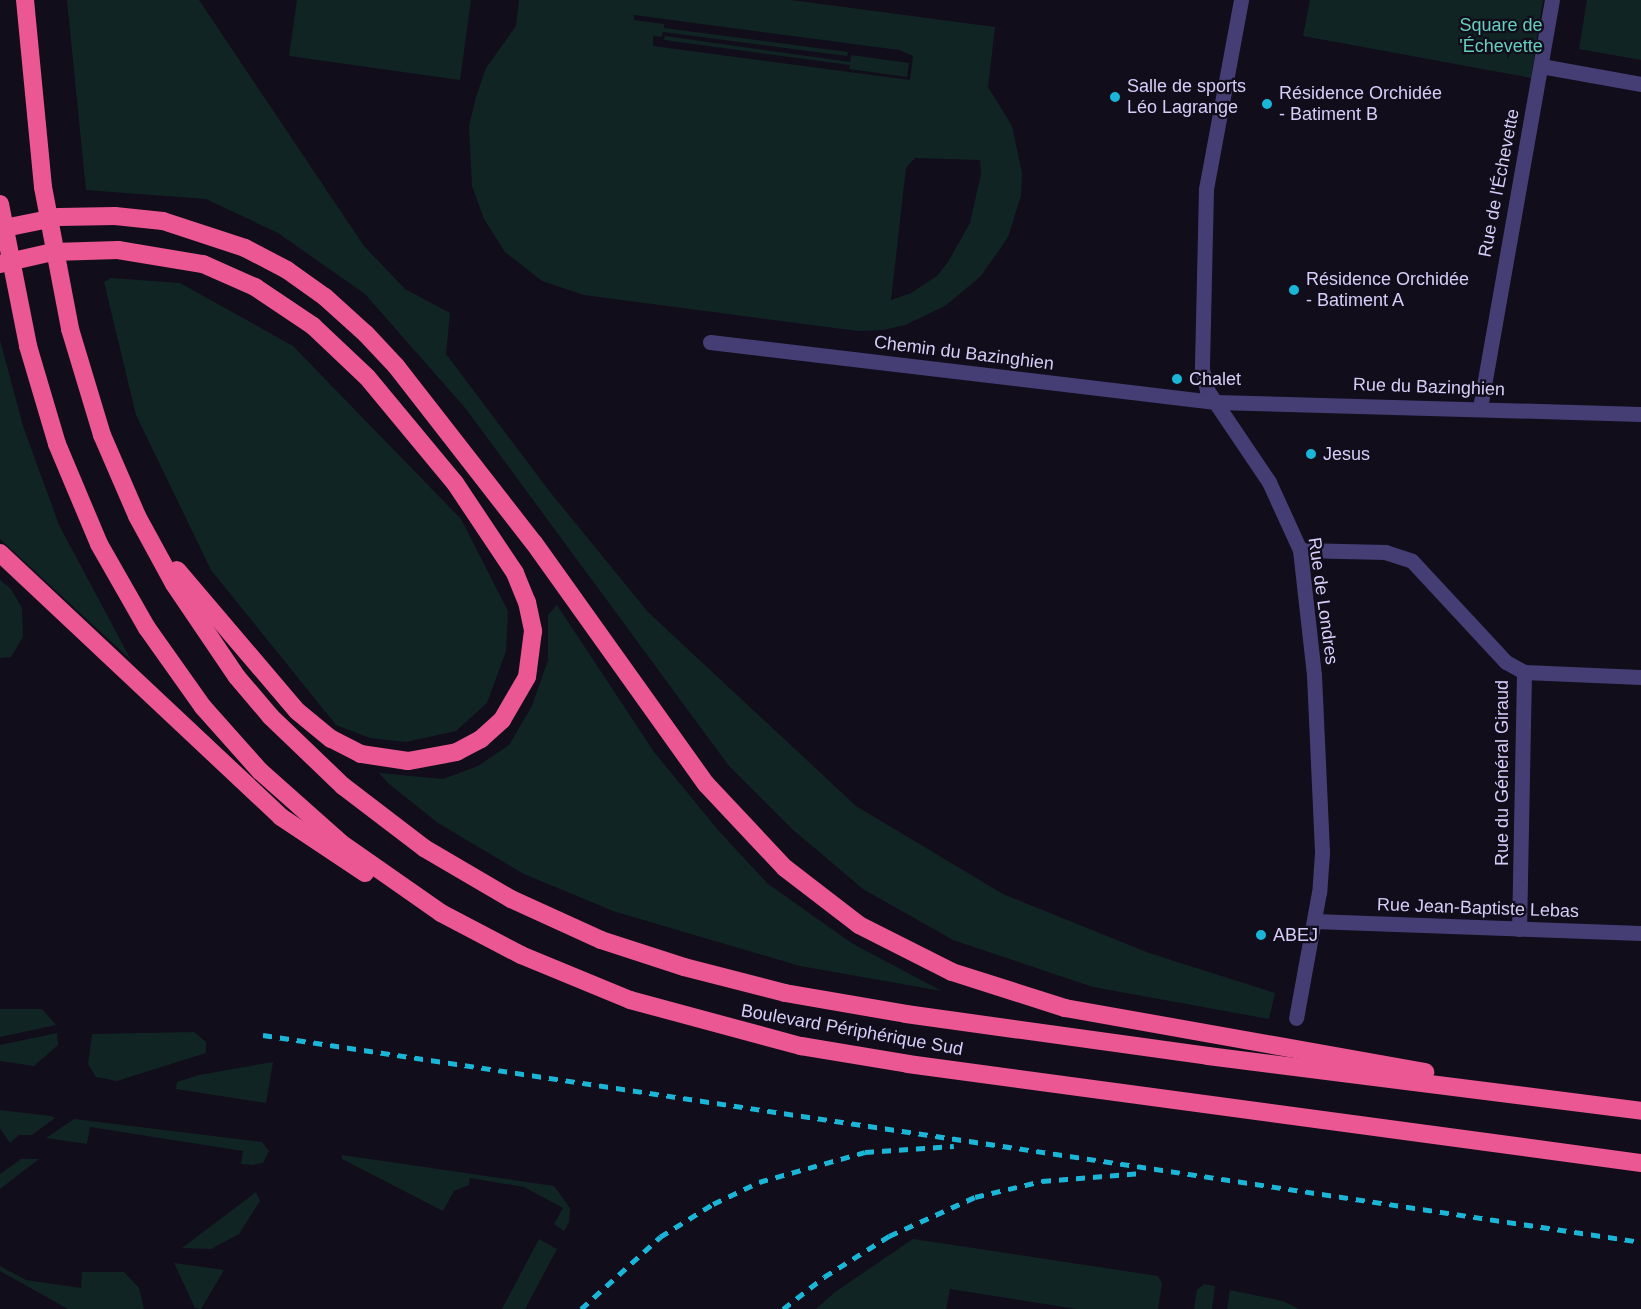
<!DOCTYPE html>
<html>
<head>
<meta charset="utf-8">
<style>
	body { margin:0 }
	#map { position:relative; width:1641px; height:1309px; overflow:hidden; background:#110d1b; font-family:Helvetica,sans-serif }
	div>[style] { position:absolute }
	.green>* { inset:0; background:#112424 }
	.minor>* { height:15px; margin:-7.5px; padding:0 7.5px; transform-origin:7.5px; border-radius:7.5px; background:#453e75 }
	.highway>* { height:18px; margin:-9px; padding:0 9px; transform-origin:9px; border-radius:9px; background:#eb5792 }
	.rail>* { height:4.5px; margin-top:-2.25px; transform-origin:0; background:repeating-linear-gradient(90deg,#1ab6d8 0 9px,transparent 0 17px) }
	.highway-bridge>* { height:18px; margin:-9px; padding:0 9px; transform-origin:9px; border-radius:9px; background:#eb5792 }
	.dots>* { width:16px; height:16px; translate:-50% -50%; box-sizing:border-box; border:3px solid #110d1b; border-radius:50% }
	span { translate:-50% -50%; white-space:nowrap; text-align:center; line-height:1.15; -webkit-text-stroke:4.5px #110d1b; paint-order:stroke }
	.park-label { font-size:18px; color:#64cfbd }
	.poi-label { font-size:18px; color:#d6cef9 }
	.left { translate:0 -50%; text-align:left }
	.street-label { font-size:18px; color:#d6cef9 }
</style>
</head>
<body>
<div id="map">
	<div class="green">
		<div style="clip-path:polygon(67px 0,199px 0,364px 246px,405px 289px,450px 313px,446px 354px,550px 492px,648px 612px,856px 806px,1003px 894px,1149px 953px,1275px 993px,1269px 1019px,1093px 987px,953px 940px,863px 889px,792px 829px,729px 766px,466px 409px,365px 294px,278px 233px,206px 199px,86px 190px)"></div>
		<div style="clip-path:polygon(297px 0,471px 0,460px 80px,289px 56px)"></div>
		<div style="clip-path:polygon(evenodd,519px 0,791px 0,995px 27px,988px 87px,1012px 126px,1022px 173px,1021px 196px,1008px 237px,981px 276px,945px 306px,905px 325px,883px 330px,858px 331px,584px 295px,542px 281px,505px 252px,484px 219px,472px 186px,469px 126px,476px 97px,486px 68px,516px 26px,519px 0,634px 15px,899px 50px,913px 56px,910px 80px,653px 46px,653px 36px,662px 37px,663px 32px,847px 56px,848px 52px,664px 28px,664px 24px,634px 20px,634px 15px,519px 0,915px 158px,980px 160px,981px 174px,970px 223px,948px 262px,937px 276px,911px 293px,891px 300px,906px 168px,915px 158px)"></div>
		<div style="clip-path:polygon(1310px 0,1543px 0,1531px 78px,1303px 36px)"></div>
		<div style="clip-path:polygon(1587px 0,1641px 0,1641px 60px,1579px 49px)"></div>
		<div style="clip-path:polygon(665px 36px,850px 62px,851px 55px,909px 63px,907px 77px,849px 69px,850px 65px,664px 40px)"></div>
		<div style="clip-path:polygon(111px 278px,180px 283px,293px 346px,461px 519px,508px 611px,506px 651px,487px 703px,456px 731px,406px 742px,370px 738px,336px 725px,211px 570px,136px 415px,104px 282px)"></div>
		<div style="clip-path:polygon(0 340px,23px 426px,59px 525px,131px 660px,0 539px)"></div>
		<div style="clip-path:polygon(0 580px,11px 589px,22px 608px,23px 637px,11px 657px,0 658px)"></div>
		<div style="clip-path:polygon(557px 605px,654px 752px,718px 830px,768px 884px,853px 944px,942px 991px,800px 966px,613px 911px,524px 874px,438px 823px,388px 783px,379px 773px,443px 779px,478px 766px,509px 745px,532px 706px,548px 660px,548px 615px)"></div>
		<div style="clip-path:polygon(0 1009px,42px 1009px,56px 1025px,0 1037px)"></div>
		<div style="clip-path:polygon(194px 1032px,206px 1042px,206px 1053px,117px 1081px,96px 1077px,88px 1064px,92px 1034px)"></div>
		<div style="clip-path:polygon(57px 1033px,58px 1045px,34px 1066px,0 1061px,0 1045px)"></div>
		<div style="clip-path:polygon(273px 1062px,266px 1103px,176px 1089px,177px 1082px,199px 1075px)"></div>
		<div style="clip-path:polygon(0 1110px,51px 1116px,55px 1118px,32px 1135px,19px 1135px,10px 1143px,0 1128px)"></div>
		<div style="clip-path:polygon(74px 1119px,262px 1142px,269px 1151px,263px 1163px,253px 1165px,241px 1164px,243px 1151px,90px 1127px,87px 1144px,46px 1138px)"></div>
		<div style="clip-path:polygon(342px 1155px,554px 1186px,570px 1208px,569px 1222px,564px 1231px,554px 1224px,563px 1208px,524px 1187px,470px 1178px,469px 1185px,454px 1191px,443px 1211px,342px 1159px)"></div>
		<div style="clip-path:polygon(21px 1159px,39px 1159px,0 1189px,0 1174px)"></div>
		<div style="clip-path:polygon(256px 1192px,260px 1201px,239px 1234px,211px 1249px,182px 1248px)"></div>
		<div style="clip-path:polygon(539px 1239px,557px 1249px,525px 1309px,502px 1309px)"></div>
		<div style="clip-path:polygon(913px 1239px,1158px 1276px,1162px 1284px,1158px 1309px,1077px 1309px,950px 1289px,946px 1309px,816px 1309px,835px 1292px)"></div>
		<div style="clip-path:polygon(174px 1263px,224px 1270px,201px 1309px,195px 1308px)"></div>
		<div style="clip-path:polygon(0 1266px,26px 1280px,81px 1288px,82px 1272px,124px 1272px,139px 1288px,144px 1309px,68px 1309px,0 1271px)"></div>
		<div style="clip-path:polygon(1204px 1284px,1215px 1286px,1212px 1309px,1194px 1309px,1197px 1290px)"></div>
		<div style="clip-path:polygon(1230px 1290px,1283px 1301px,1299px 1309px,1227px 1309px)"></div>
	</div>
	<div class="minor">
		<div style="left:1241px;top:0;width:192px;rotate:100.5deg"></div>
		<div style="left:1206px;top:189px;width:180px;rotate:91.3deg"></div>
		<div style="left:1202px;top:369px;width:22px;rotate:77deg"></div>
		<div style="left:1207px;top:390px;width:111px;rotate:56deg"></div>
		<div style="left:1269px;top:482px;width:75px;rotate:65.5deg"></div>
		<div style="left:1300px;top:550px;width:126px;rotate:83.6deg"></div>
		<div style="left:1314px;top:675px;width:178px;rotate:87.4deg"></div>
		<div style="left:1322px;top:853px;width:39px;rotate:94deg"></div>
		<div style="left:1319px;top:892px;width:128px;rotate:100.3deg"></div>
		<div style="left:1541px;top:66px;width:102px;rotate:10.2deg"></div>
		<div style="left:710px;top:342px;width:509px;rotate:6.78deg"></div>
		<div style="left:1215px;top:402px;width:426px;rotate:1.6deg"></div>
		<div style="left:1480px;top:408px;width:414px;rotate:-80deg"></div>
		<div style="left:1300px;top:550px;width:85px;rotate:1.3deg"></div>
		<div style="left:1385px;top:552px;width:28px;rotate:18deg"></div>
		<div style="left:1412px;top:561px;width:138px;rotate:47.1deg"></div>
		<div style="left:1506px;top:662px;width:21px;rotate:29deg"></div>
		<div style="left:1524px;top:672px;width:257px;rotate:91.1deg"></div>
		<div style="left:1524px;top:672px;width:117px;rotate:2.4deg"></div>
		<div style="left:1314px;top:921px;width:327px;rotate:2.1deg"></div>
	</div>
	<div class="highway">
		<div style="left:25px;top:0;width:188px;rotate:84.5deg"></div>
		<div style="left:43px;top:187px;width:145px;rotate:79.2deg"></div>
		<div style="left:70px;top:329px;width:111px;rotate:73.2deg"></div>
		<div style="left:102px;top:435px;width:88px;rotate:66.6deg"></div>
		<div style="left:137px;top:516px;width:77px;rotate:61.4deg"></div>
		<div style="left:174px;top:584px;width:112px;rotate:55.9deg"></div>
		<div style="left:237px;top:677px;width:52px;rotate:49.6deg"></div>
		<div style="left:271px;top:717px;width:100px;rotate:43.8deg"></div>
		<div style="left:343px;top:786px;width:102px;rotate:37.4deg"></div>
		<div style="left:424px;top:848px;width:101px;rotate:30.4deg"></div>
		<div style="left:511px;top:899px;width:99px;rotate:24.5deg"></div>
		<div style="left:601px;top:940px;width:87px;rotate:18deg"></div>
		<div style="left:684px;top:967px;width:104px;rotate:14.4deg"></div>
		<div style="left:785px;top:993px;width:123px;rotate:9.8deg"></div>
		<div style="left:906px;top:1014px;width:305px;rotate:7.9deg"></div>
		<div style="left:1208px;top:1056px;width:436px;rotate:7.2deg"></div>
		<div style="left:0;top:204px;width:145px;rotate:78.8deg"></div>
		<div style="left:28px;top:346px;width:102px;rotate:73.5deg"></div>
		<div style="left:57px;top:444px;width:108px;rotate:67.2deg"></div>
		<div style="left:99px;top:544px;width:97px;rotate:60.3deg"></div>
		<div style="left:147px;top:628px;width:97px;rotate:54.7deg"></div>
		<div style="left:203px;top:707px;width:86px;rotate:48.3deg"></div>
		<div style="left:260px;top:771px;width:108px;rotate:41.6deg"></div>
		<div style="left:341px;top:843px;width:122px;rotate:35deg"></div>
		<div style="left:441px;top:913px;width:90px;rotate:27.7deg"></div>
		<div style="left:521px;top:955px;width:118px;rotate:22.4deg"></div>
		<div style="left:630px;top:1000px;width:177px;rotate:15.1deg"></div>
		<div style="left:801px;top:1046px;width:109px;rotate:9.5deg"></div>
		<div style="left:908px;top:1064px;width:740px;rotate:7.69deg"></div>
		<div style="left:115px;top:216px;width:48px;rotate:5.9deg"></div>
		<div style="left:163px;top:221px;width:86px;rotate:18.2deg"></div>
		<div style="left:245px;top:248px;width:47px;rotate:27.6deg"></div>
		<div style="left:287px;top:270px;width:47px;rotate:35.4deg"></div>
		<div style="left:325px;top:297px;width:55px;rotate:42.1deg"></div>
		<div style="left:366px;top:334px;width:44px;rotate:46.8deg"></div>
		<div style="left:396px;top:366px;width:224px;rotate:52.1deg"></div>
		<div style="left:534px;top:543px;width:296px;rotate:54.5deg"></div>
		<div style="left:706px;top:784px;width:115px;rotate:46.8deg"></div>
		<div style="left:785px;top:868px;width:93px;rotate:37.6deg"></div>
		<div style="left:859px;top:925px;width:104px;rotate:26.8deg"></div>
		<div style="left:952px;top:972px;width:119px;rotate:17.7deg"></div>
		<div style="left:1065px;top:1008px;width:366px;rotate:10.1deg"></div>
		<div style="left:118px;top:250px;width:86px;rotate:9.4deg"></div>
		<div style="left:203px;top:264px;width:57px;rotate:23.9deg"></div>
		<div style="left:255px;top:287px;width:70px;rotate:33.9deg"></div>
		<div style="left:313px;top:326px;width:74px;rotate:43.4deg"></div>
		<div style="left:367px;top:377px;width:138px;rotate:50.3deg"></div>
		<div style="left:455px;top:483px;width:108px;rotate:56.3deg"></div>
		<div style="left:515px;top:573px;width:31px;rotate:68deg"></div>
		<div style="left:527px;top:602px;width:30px;rotate:78deg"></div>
		<div style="left:533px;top:631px;width:46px;rotate:97.4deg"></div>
		<div style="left:527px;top:677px;width:50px;rotate:120.2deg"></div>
		<div style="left:502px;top:720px;width:28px;rotate:138deg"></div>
		<div style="left:481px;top:739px;width:27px;rotate:152deg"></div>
		<div style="left:457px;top:752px;width:50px;rotate:169.6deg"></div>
		<div style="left:408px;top:761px;width:48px;rotate:-171.5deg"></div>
		<div style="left:361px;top:754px;width:34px;rotate:-153deg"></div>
		<div style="left:331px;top:739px;width:44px;rotate:-140.5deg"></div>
		<div style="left:297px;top:711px;width:185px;rotate:-130.4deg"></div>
		<div style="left:0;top:553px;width:386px;rotate:43.2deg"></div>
		<div style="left:281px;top:817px;width:101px;rotate:33.7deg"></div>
	</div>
	<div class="rail">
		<div style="left:263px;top:1035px;width:1393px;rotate:8.54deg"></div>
		<div style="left:581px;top:1309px;width:107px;rotate:-42.3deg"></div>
		<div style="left:660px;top:1237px;width:62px;rotate:-31.9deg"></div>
		<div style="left:713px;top:1204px;width:51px;rotate:-25.6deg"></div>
		<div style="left:759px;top:1182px;width:110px;rotate:-15.8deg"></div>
		<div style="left:865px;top:1152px;width:89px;rotate:-3.9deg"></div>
		<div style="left:783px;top:1309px;width:52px;rotate:-38deg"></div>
		<div style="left:824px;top:1277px;width:77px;rotate:-32.2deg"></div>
		<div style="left:889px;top:1236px;width:94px;rotate:-24.4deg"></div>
		<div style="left:975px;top:1197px;width:69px;rotate:-13.4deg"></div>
		<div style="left:1042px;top:1181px;width:100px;rotate:-4.6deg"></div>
	</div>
	<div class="highway-bridge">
		<div style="left:0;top:229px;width:60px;rotate:-11.5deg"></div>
		<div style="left:59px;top:217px;width:56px;rotate:-1deg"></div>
		<div style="left:0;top:264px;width:54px;rotate:-12.8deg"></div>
		<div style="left:53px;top:252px;width:65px;rotate:-1.8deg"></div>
	</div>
	<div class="dots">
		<div style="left:1115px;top:97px;background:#1ab6d8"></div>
		<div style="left:1267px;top:104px;background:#1ab6d8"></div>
		<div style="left:1294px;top:290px;background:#1ab6d8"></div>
		<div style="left:1177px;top:379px;background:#1ab6d8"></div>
		<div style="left:1311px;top:454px;background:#1ab6d8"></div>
		<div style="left:1261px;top:935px;background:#1ab6d8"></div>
	</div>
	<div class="park-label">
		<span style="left:1501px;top:36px">Square de<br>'Échevette</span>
	</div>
	<div class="poi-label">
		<span class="left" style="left:1127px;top:97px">Salle de sports<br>Léo Lagrange</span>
		<span class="left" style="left:1279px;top:104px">Résidence Orchidée<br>- Batiment B</span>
		<span class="left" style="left:1306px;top:290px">Résidence Orchidée<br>- Batiment A</span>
		<span class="left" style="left:1189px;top:379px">Chalet</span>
		<span class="left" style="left:1323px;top:454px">Jesus</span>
		<span class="left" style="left:1273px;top:935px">ABEJ</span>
	</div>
	<div class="street-label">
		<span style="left:1499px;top:183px;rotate:-79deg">Rue de l'Échevette</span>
		<span style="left:964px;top:353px;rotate:7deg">Chemin du Bazinghien</span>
		<span style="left:1429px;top:387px;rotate:2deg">Rue du Bazinghien</span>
		<span style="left:1323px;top:601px;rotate:82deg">Rue de Londres</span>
		<span style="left:1502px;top:773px;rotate:-90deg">Rue du Général Giraud</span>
		<span style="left:1478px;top:908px;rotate:2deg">Rue Jean-Baptiste Lebas</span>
		<span style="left:852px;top:1030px;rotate:10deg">Boulevard Périphérique Sud</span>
	</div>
</div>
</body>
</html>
